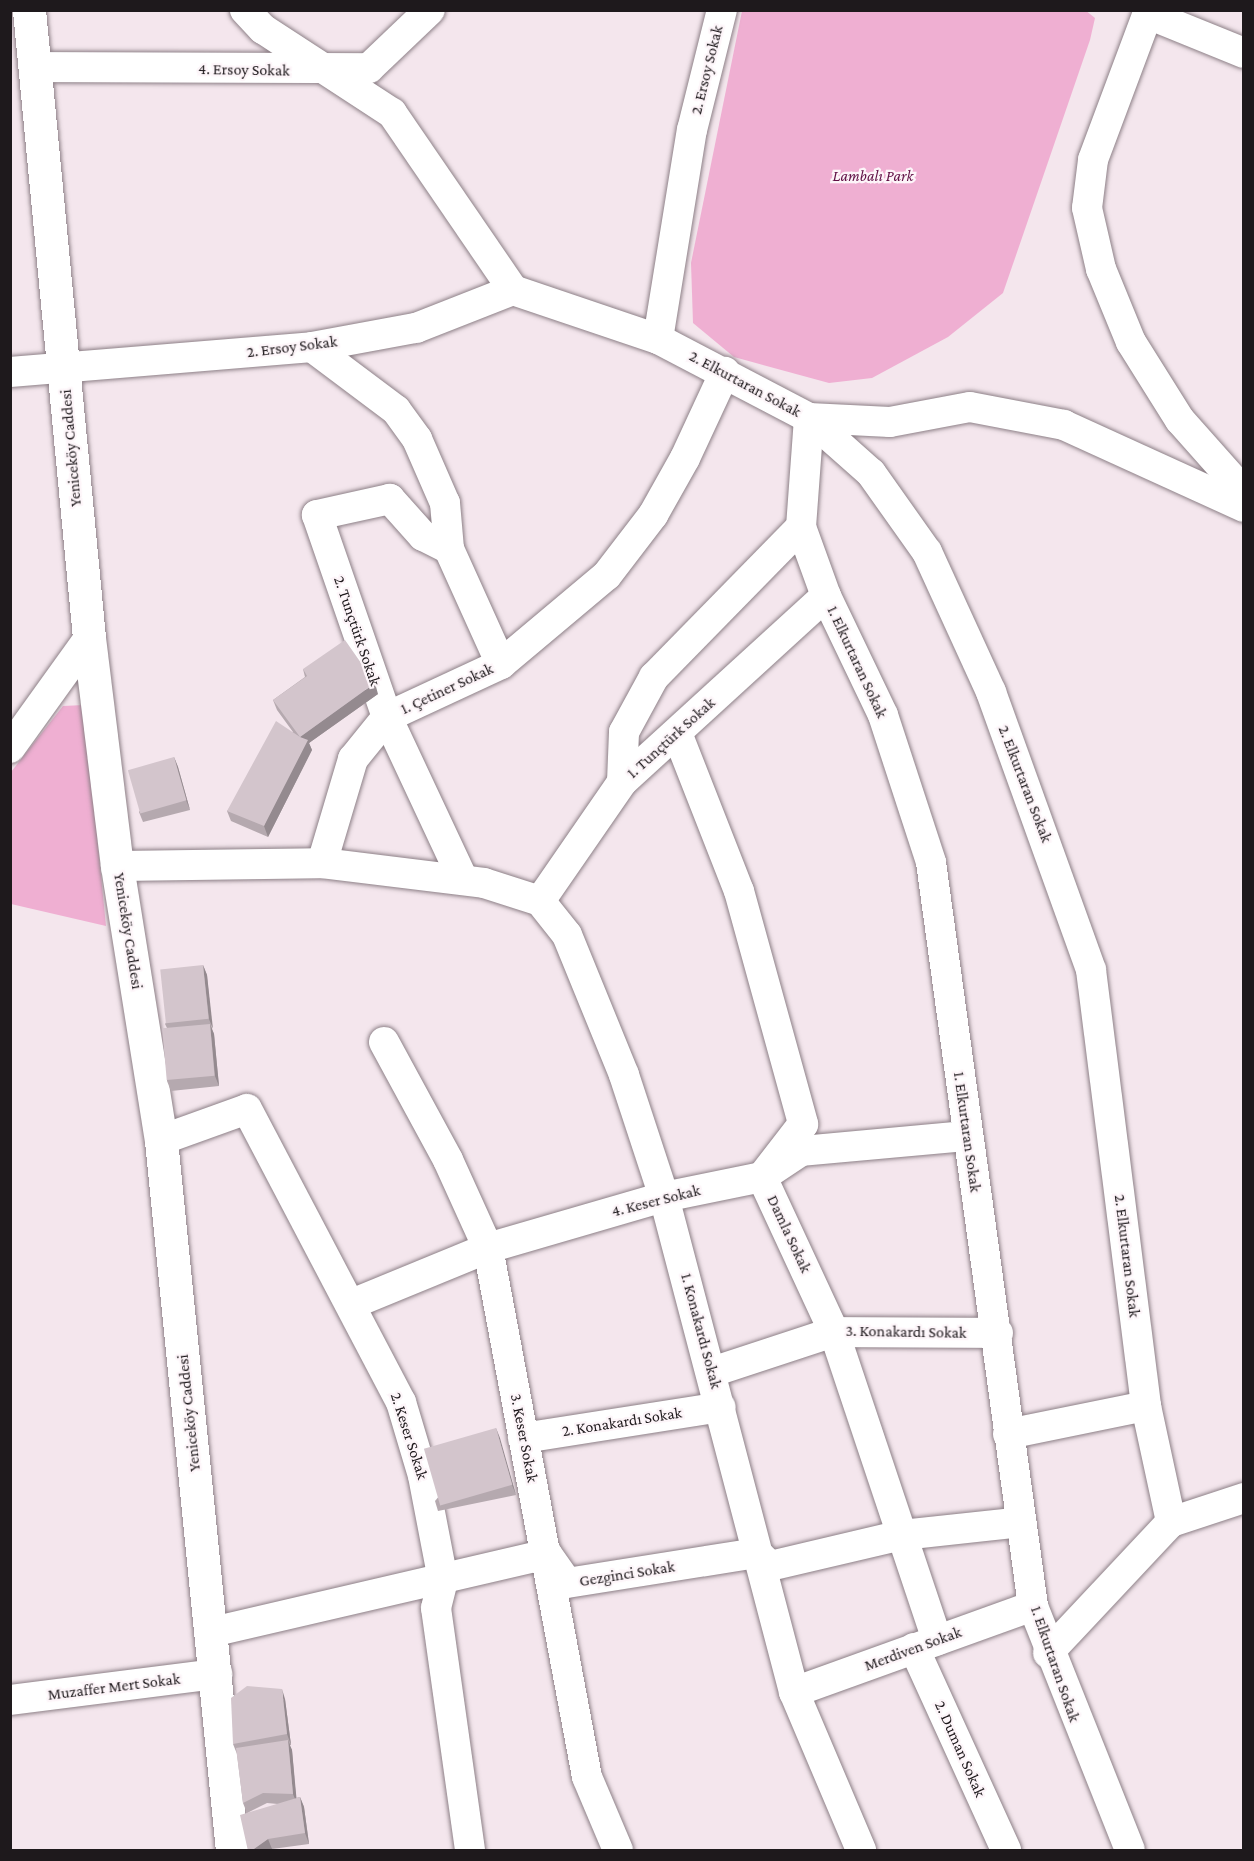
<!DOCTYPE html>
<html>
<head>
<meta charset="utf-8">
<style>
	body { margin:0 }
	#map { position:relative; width:1254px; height:1861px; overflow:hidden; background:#f4e6ed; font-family:"Crimson Pro",serif }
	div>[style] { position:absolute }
	.green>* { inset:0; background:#efafd2 }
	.roads { filter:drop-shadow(0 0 2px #8d8087) drop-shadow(0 0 2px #8d8087) }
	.minor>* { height:30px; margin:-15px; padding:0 15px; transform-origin:15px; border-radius:15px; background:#fff }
	.tertiary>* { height:33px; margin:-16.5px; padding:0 16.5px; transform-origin:16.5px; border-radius:16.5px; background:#fff }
	.wall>* { inset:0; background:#b5a9af }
	.shaded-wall>* { inset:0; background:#948a8f }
	.building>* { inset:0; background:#d3c5cc; transform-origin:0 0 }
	span { translate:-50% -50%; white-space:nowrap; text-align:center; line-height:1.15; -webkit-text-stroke:4.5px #fdf5f9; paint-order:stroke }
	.street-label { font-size:16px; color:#1e191c }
	.park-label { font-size:16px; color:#600f45; font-style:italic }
	.frame { position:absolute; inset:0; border:12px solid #1e191c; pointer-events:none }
</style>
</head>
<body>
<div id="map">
	<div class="green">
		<div style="clip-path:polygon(1085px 10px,1095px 18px,1090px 40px,1003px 293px,948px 337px,872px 378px,829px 383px,734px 357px,693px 323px,691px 263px,742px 11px)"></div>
		<div style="clip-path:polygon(84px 705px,106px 926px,11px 904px,11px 772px,63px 706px)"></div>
	</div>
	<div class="roads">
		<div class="minor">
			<div style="left:245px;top:10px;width:26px;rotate:47deg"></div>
			<div style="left:263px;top:29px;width:154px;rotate:33.1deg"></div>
			<div style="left:392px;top:113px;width:214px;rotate:55.6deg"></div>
			<div style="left:1149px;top:10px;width:160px;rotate:110.5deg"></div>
			<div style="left:1093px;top:160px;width:48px;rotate:97.1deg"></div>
			<div style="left:1087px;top:208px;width:63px;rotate:77.1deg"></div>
			<div style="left:1101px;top:269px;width:79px;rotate:67.7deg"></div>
			<div style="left:1131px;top:342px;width:92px;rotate:57.9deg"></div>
			<div style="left:1180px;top:420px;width:96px;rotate:48.4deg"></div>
			<div style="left:1148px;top:14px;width:104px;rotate:22.1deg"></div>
			<div style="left:35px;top:67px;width:334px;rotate:0.2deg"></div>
			<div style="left:369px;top:68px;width:84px;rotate:-43.6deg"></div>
			<div style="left:513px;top:290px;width:153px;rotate:18.7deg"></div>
			<div style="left:658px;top:339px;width:170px;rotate:27.6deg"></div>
			<div style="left:809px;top:418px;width:83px;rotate:41.6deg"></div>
			<div style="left:871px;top:473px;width:97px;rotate:54.7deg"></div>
			<div style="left:927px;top:552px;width:154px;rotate:65.4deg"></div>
			<div style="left:991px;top:692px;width:295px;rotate:70.2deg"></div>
			<div style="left:1091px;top:970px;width:439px;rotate:82.8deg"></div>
			<div style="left:1146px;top:1406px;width:119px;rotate:77.8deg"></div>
			<div style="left:658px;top:339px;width:212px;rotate:-80.8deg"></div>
			<div style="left:692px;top:130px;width:124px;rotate:-76deg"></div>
			<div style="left:312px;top:347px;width:105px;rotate:36.9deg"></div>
			<div style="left:396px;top:410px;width:36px;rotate:54deg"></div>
			<div style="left:417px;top:439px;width:70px;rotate:66.4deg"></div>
			<div style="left:445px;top:503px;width:46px;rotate:85deg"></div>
			<div style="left:449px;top:549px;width:126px;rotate:65.7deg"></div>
			<div style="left:10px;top:372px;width:303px;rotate:-4.7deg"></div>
			<div style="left:312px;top:347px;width:106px;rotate:-10.4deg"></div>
			<div style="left:416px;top:328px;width:104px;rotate:-21.4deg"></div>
			<div style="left:449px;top:549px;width:29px;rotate:-153deg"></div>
			<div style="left:423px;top:536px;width:50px;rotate:-131.7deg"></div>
			<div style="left:390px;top:499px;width:75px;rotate:167.6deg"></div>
			<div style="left:317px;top:515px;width:214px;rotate:70.9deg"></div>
			<div style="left:387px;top:717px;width:177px;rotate:64.9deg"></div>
			<div style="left:677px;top:733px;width:170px;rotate:68.6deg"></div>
			<div style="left:739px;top:891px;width:242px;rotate:74.6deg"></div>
			<div style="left:803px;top:1124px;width:67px;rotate:127.7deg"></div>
			<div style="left:762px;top:1177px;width:171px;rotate:65.1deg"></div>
			<div style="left:834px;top:1332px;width:325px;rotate:71.5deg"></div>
			<div style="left:10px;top:748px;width:135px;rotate:-54.3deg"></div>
			<div style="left:622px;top:782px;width:50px;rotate:-87.7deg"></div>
			<div style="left:624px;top:732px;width:63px;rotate:-61.4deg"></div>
			<div style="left:654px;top:677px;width:210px;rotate:-45.6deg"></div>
			<div style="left:322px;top:863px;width:163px;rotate:7deg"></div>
			<div style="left:484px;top:883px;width:59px;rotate:17.8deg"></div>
			<div style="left:540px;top:901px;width:43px;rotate:51.5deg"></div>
			<div style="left:567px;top:935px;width:151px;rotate:67.8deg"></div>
			<div style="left:624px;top:1075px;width:128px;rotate:71.8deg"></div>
			<div style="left:664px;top:1197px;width:512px;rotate:75.28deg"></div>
			<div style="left:794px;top:1692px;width:172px;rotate:67deg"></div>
			<div style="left:117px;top:866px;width:205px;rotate:-0.8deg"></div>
			<div style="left:322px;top:863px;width:109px;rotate:-73.4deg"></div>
			<div style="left:353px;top:759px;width:54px;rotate:-51deg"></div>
			<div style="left:387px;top:717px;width:126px;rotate:-24.9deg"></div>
			<div style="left:501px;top:664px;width:138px;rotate:-40deg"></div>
			<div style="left:607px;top:575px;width:76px;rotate:-52.5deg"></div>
			<div style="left:653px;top:515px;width:65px;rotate:-60.7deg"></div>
			<div style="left:685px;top:458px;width:95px;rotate:-65.1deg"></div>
			<div style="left:540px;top:901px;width:145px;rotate:-55.4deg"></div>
			<div style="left:622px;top:782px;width:276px;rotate:-42.4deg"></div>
			<div style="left:384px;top:1042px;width:134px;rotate:61.5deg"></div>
			<div style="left:448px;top:1160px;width:97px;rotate:65.6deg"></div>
			<div style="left:488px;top:1248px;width:538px;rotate:79.4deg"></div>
			<div style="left:587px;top:1777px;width:79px;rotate:67deg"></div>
			<div style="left:161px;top:1140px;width:91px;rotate:-19.8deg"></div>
			<div style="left:247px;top:1109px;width:331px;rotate:62.3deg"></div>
			<div style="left:401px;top:1402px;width:77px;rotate:73.4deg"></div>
			<div style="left:423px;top:1476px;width:106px;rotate:79.1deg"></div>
			<div style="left:443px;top:1580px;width:29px;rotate:104deg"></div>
			<div style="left:436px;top:1608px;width:244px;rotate:82deg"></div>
			<div style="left:352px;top:1304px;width:147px;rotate:-22.4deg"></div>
			<div style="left:488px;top:1248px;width:183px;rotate:-16.2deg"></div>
			<div style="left:664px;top:1197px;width:100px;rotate:-11.5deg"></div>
			<div style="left:762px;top:1177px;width:47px;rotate:-33.7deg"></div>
			<div style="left:801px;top:1151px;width:167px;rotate:-5.2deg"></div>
			<div style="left:712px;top:1372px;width:128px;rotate:-18.2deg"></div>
			<div style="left:834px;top:1332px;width:164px;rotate:0.3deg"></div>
			<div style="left:1008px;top:1434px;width:141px;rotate:-11.5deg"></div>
			<div style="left:523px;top:1438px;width:200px;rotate:-8.9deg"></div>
			<div style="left:212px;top:1632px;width:344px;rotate:-13.1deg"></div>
			<div style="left:547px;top:1554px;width:35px;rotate:55deg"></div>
			<div style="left:567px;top:1583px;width:192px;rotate:-9deg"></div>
			<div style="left:757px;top:1553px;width:18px;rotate:45deg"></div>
			<div style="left:770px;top:1566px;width:136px;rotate:-13.2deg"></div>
			<div style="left:902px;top:1535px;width:120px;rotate:-6.2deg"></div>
			<div style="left:914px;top:1648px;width:222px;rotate:65.5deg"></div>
			<div style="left:1048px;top:1653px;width:180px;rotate:-46.8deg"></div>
			<div style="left:1171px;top:1522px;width:77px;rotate:-18.2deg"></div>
			<div style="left:794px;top:1692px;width:254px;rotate:-19.8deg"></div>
			<div style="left:10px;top:1700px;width:209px;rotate:-7.2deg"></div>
			<div style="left:1130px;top:1850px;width:263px;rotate:-111.7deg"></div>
			<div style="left:1033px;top:1606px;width:751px;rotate:-97.81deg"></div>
			<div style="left:931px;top:862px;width:155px;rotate:-108.1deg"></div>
			<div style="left:883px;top:715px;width:132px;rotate:-115.6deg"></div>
			<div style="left:826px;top:596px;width:73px;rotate:-109.9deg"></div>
			<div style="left:801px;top:527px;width:109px;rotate:-85.8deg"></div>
			<div style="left:809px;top:418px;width:81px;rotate:2.8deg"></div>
			<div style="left:890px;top:422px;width:81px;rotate:-10.6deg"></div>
			<div style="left:970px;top:407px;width:96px;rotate:10.8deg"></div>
			<div style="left:1064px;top:425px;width:198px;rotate:24.5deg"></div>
		</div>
		<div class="tertiary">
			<div style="left:29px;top:10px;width:631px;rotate:84.54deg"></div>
			<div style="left:89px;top:638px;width:230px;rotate:83deg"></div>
			<div style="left:117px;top:866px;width:278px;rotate:80.9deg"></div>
			<div style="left:161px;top:1140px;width:714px;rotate:84.29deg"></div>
		</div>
	</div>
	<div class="wall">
		<div style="clip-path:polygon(303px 669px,378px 694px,309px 743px,312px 750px,268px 837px,231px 821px,227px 811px,293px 732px,277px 710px,273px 700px,305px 677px)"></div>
		<div style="clip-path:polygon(174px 757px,178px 767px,190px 810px,143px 822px,139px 812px)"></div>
		<div style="clip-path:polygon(203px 965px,207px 975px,212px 1029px,214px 1034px,219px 1086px,171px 1091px,167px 1081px,167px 1028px,165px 1024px)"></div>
		<div style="clip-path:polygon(496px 1428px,516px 1495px,438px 1511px,435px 1501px)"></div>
		<div style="clip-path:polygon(285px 1699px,291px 1745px,289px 1745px,292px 1750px,296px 1798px,300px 1797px,304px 1807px,309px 1844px,272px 1849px,270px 1851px,248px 1851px,278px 1804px,267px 1803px,247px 1813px,243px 1803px,237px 1754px,233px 1744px)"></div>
	</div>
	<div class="shaded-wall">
		<div style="clip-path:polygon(375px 683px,378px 694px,309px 743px,312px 750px,268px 837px,264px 826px,300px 737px)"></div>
		<div style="clip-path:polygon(174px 757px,178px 767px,190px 810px,186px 800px)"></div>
		<div style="clip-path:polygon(203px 965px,207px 975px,213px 1029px,209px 1019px)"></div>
		<div style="clip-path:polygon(210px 1024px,214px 1034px,219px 1086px,215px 1076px)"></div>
		<div style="clip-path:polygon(496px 1428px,500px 1438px,516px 1495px,512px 1485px)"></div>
		<div style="clip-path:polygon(282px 1689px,285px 1699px,291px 1745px,287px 1734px)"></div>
		<div style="clip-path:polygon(288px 1740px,292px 1750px,297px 1804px,293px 1794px)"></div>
		<div style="clip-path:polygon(300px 1797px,304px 1807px,309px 1844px,305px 1833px)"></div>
		<div style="clip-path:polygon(268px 1839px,272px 1849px,270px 1851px,251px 1851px)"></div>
	</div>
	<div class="building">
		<div style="clip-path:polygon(345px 640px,375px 683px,300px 737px,308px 740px,264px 826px,227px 811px,276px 721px,300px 737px,273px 700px,307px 676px,303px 669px)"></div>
		<div style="left:174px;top:757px;width:45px;height:48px;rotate:74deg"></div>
		<div style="left:203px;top:965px;width:54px;height:43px;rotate:84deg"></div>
		<div style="left:210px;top:1024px;width:52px;height:48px;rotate:85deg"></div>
		<div style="left:496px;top:1428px;width:59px;height:75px;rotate:74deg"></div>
		<div style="clip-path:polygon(247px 1686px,282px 1689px,287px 1734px,233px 1744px,231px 1698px)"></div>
		<div style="clip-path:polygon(288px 1740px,293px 1794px,263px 1793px,243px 1803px,236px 1748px)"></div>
		<div style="clip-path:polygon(300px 1797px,305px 1833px,268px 1839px,251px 1851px,248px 1851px,240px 1815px)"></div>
	</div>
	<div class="street-label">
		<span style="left:244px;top:70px;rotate:1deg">4. Ersoy Sokak</span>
		<span style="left:707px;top:70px;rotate:-76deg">2. Ersoy Sokak</span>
		<span style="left:292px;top:347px;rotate:-7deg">2. Ersoy Sokak</span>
		<span style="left:745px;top:384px;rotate:28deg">2. Elkurtaran Sokak</span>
		<span style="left:71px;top:448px;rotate:-95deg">Yeniceköy Caddesi</span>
		<span style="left:357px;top:631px;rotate:71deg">2. Tunçtürk Sokak</span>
		<span style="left:857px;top:662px;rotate:65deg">1. Elkurtaran Sokak</span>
		<span style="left:447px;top:689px;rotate:-25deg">1. Çetiner Sokak</span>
		<span style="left:671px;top:738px;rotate:-42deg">1. Tunçtürk Sokak</span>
		<span style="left:1025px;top:784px;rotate:69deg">2. Elkurtaran Sokak</span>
		<span style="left:128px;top:931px;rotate:81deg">Yeniceköy Caddesi</span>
		<span style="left:967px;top:1132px;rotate:82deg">1. Elkurtaran Sokak</span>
		<span style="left:656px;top:1201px;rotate:-14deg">4. Keser Sokak</span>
		<span style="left:789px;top:1234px;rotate:65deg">Damla Sokak</span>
		<span style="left:1127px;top:1256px;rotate:83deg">2. Elkurtaran Sokak</span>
		<span style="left:701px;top:1331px;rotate:75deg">1. Konakardı Sokak</span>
		<span style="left:906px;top:1332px;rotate:1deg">3. Konakardı Sokak</span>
		<span style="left:189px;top:1413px;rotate:-96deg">Yeniceköy Caddesi</span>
		<span style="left:622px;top:1422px;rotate:-9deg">2. Konakardı Sokak</span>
		<span style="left:409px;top:1436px;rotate:72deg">2. Keser Sokak</span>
		<span style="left:524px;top:1438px;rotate:79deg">3. Keser Sokak</span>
		<span style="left:627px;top:1574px;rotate:-9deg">Gezginci Sokak</span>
		<span style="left:913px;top:1649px;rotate:-20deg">Merdiven Sokak</span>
		<span style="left:1055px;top:1664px;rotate:71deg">1. Elkurtaran Sokak</span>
		<span style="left:114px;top:1687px;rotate:-7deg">Muzaffer Mert Sokak</span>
		<span style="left:960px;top:1749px;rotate:66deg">2. Duman Sokak</span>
	</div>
	<div class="park-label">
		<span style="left:873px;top:176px">Lambalı Park</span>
	</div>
	<div class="frame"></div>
</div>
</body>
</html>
